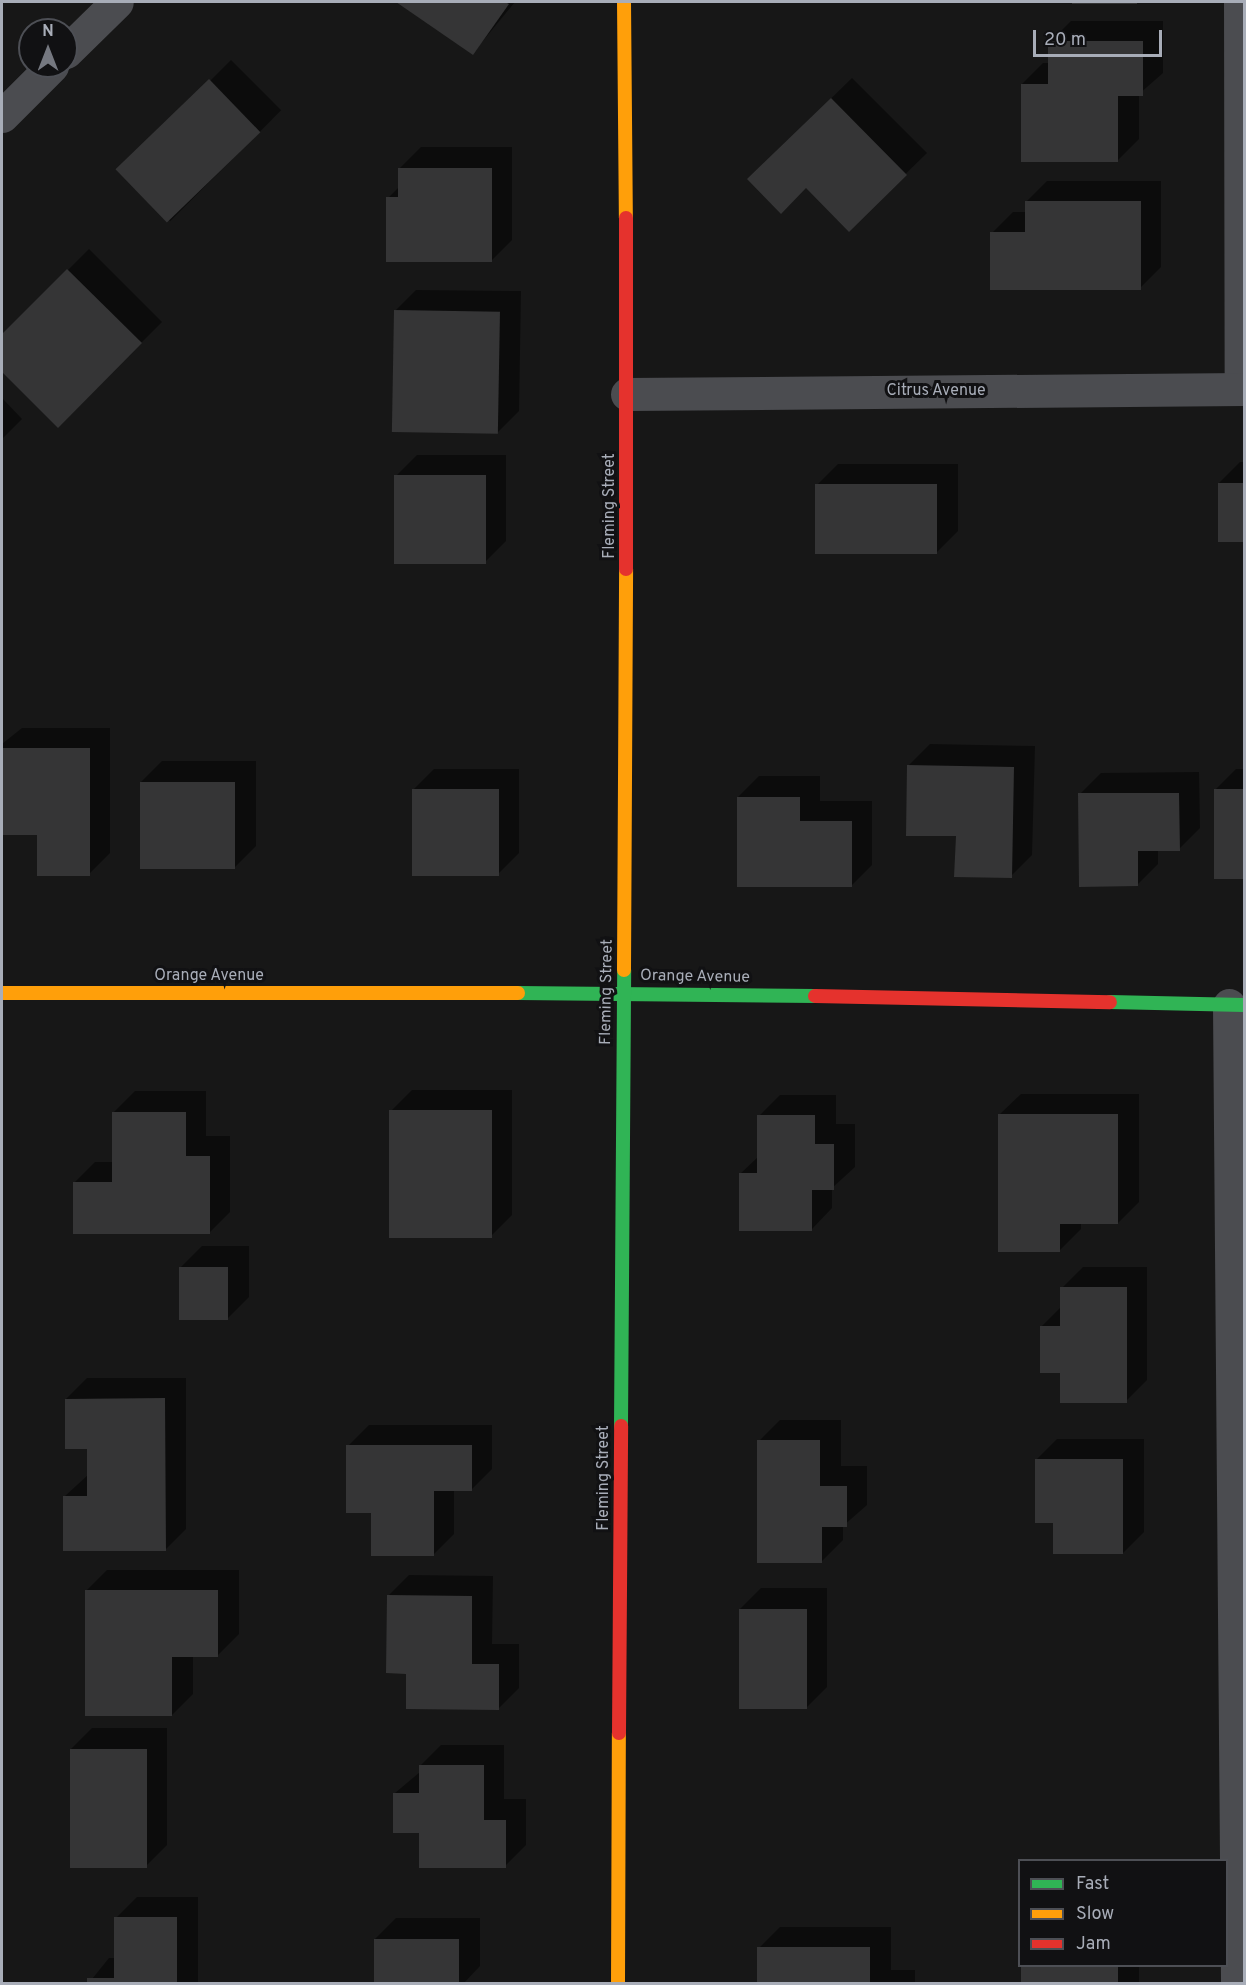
<!DOCTYPE html>
<html>
<head>
<meta charset="utf-8">
<style>
	body { margin:0 }
	#map { position:relative; width:1246px; height:1985px; overflow:hidden; background:#171717; font-family:Overpass,sans-serif }
	div>[style] { position:absolute }
	.shadow>* { inset:0; background:#0007; transform-origin:0 0 }
	.building>* { inset:0; background:#353536; transform-origin:0 0 }
	.street>* { height:33px; margin:-16.5px; padding:0 16.5px; transform-origin:16.5px; border-radius:16.5px; background:#4b4c50 }
	.fast>* { height:14px; margin:-7px; padding:0 7px; transform-origin:7px; border-radius:7px; background:#30b455 }
	.slow>* { height:14px; margin:-7px; padding:0 7px; transform-origin:7px; border-radius:7px; background:#ff9f0a }
	.jam>* { height:14px; margin:-7px; padding:0 7px; transform-origin:7px; border-radius:7px; background:#e5322d }
	span { translate:-50% -50%; white-space:nowrap; text-align:center; line-height:1.15; -webkit-text-stroke:6px #111113; paint-order:stroke }
	.street-label { font-size:16px; color:#a8adb8 }
	.frame { position:absolute; inset:0; border:3px solid #a8adb8; pointer-events:none }
	.legend { position:absolute; left:1018px; top:1859px; width:210px; height:108px; box-sizing:border-box; background:#111113; border:2px solid #4d4f55; margin:0; padding:8px 10px; list-style:none; font-size:18px; color:#a8adb8 }
	.legend li { display:flex; align-items:center; gap:12px; height:30px }
	.legend b { width:30px; border:2px solid #4d4f55 }
	.north { position:absolute; left:18px; top:18px; width:60px; height:60px; box-sizing:border-box; background:#111113; border:2px solid #4d4f55; border-radius:50%; rotate:0deg; font-size:16px; font-weight:700; line-height:24px; text-align:center; color:#a8adb8 }
	.north::after { content:''; display:block; margin:auto; width:21px; height:27px; background:#757880; clip-path:polygon(50% 0,100% 100%,50% 72%,0 100%) }
	.scale { position:absolute; left:1033px; top:30px; width:129px; height:27px; box-sizing:border-box; border:3px solid #a8adb8; border-top:0; padding-left:8px; font-size:18px; line-height:21px; white-space:nowrap; color:#a8adb8; -webkit-text-stroke:4px #111113; paint-order:stroke }
</style>
</head>
<body>
<div id="map">
	<div class="shadow">
		<div style="clip-path:polygon(398px 2px,515px 2px,473px 53px)"></div>
		<div style="clip-path:polygon(1074px 2px,1138px 2px,1137px 3px)"></div>
		<div style="clip-path:polygon(1071px 21px,1163px 21px,1163px 73px,1139px 94px,1139px 139px,1118px 160px,1022px 84px,1043px 63px,1050px 63px,1050px 42px)"></div>
		<div style="left:231px;top:60px;width:71px;height:157px;rotate:45deg"></div>
		<div style="clip-path:polygon(852px 78px,927px 153px,849px 229px,806px 186px,770px 158px)"></div>
		<div style="clip-path:polygon(421px 147px,512px 147px,512px 240px,491px 261px,388px 198px,400px 186px,400px 168px)"></div>
		<div style="clip-path:polygon(1047px 181px,1161px 181px,1161px 267px,1140px 288px,992px 233px,1013px 212px,1026px 212px,1026px 202px)"></div>
		<div style="clip-path:polygon(89px 249px,162px 322px,58px 426px,2px 370px,2px 336px)"></div>
		<div style="clip-path:polygon(416px 290px,521px 291px,519px 411px,498px 432px,395px 311px)"></div>
		<div style="clip-path:polygon(2px 398px,22px 419px,2px 439px)"></div>
		<div style="clip-path:polygon(417px 455px,506px 455px,506px 541px,485px 562px,396px 476px)"></div>
		<div style="clip-path:polygon(1240px 462px,1244px 462px,1244px 541px,1219px 541px,1219px 483px)"></div>
		<div style="clip-path:polygon(838px 464px,958px 464px,958px 531px,937px 552px,817px 485px)"></div>
		<div style="clip-path:polygon(22px 728px,110px 728px,110px 853px,89px 874px,39px 833px,2px 833px,2px 744px)"></div>
		<div style="clip-path:polygon(930px 744px,1035px 746px,1032px 855px,1011px 876px,957px 835px,909px 765px)"></div>
		<div style="clip-path:polygon(162px 761px,256px 761px,256px 846px,235px 867px,141px 782px)"></div>
		<div style="clip-path:polygon(434px 769px,519px 769px,519px 853px,498px 874px,413px 790px)"></div>
		<div style="clip-path:polygon(1236px 769px,1244px 769px,1244px 877px,1215px 877px,1215px 790px)"></div>
		<div style="clip-path:polygon(1199px 772px,1200px 828px,1179px 849px,1158px 849px,1158px 864px,1137px 885px,1080px 794px,1101px 773px)"></div>
		<div style="clip-path:polygon(759px 776px,820px 776px,820px 801px,872px 801px,872px 865px,851px 886px,738px 797px)"></div>
		<div style="clip-path:polygon(412px 1090px,512px 1090px,512px 1215px,491px 1236px,391px 1111px)"></div>
		<div style="clip-path:polygon(135px 1091px,206px 1091px,206px 1136px,230px 1136px,230px 1212px,209px 1233px,74px 1183px,95px 1162px,114px 1162px,114px 1112px)"></div>
		<div style="clip-path:polygon(1021px 1094px,1139px 1094px,1139px 1202px,1118px 1223px,1081px 1223px,1081px 1229px,1060px 1250px,1000px 1114px)"></div>
		<div style="clip-path:polygon(780px 1095px,836px 1095px,836px 1124px,855px 1124px,855px 1167px,832px 1188px,832px 1208px,812px 1229px,740px 1174px,759px 1156px,759px 1116px)"></div>
		<div style="clip-path:polygon(202px 1246px,249px 1246px,249px 1297px,228px 1318px,181px 1267px)"></div>
		<div style="clip-path:polygon(1083px 1267px,1147px 1267px,1147px 1380px,1126px 1401px,1062px 1371px,1041px 1327px,1062px 1306px,1062px 1288px)"></div>
		<div style="clip-path:polygon(87px 1378px,186px 1378px,186px 1529px,165px 1550px,65px 1496px,88px 1475px,88px 1447px,66px 1399px)"></div>
		<div style="clip-path:polygon(780px 1420px,841px 1420px,841px 1466px,867px 1466px,867px 1505px,843px 1526px,843px 1540px,822px 1561px,759px 1441px)"></div>
		<div style="clip-path:polygon(369px 1425px,492px 1425px,492px 1469px,471px 1490px,454px 1490px,454px 1534px,433px 1555px,348px 1446px)"></div>
		<div style="clip-path:polygon(1057px 1439px,1144px 1439px,1144px 1532px,1123px 1553px,1055px 1522px,1036px 1460px)"></div>
		<div style="clip-path:polygon(107px 1570px,239px 1570px,239px 1634px,218px 1655px,193px 1655px,193px 1694px,172px 1715px,86px 1591px)"></div>
		<div style="clip-path:polygon(409px 1575px,493px 1576px,492px 1644px,519px 1644px,519px 1688px,498px 1709px,408px 1673px,388px 1596px)"></div>
		<div style="clip-path:polygon(761px 1588px,827px 1588px,827px 1687px,806px 1708px,740px 1609px)"></div>
		<div style="clip-path:polygon(92px 1728px,167px 1728px,167px 1845px,146px 1866px,71px 1749px)"></div>
		<div style="clip-path:polygon(441px 1745px,504px 1745px,504px 1799px,526px 1799px,526px 1845px,505px 1866px,420px 1832px,395px 1793px,420px 1772px,420px 1766px)"></div>
		<div style="clip-path:polygon(137px 1897px,198px 1897px,198px 1984px,88px 1984px,109px 1958px,116px 1958px,116px 1918px)"></div>
		<div style="clip-path:polygon(396px 1918px,480px 1918px,480px 1966px,463px 1984px,375px 1984px,375px 1939px)"></div>
		<div style="clip-path:polygon(780px 1927px,891px 1927px,891px 1970px,915px 1970px,915px 1984px,759px 1984px,759px 1948px)"></div>
		<div style="left:1022px;top:1966px;width:117px;height:18px"></div>
	</div>
	<div class="building">
		<div style="clip-path:polygon(396px 2px,505px 2px,509px 4px,473px 55px)"></div>
		<div style="left:1072px;top:2px;width:65px;height:2px"></div>
		<div style="clip-path:polygon(1048px 41px,1143px 41px,1143px 96px,1118px 96px,1118px 162px,1021px 162px,1021px 84px,1048px 84px)"></div>
		<div style="left:209px;top:79px;width:74px;height:130px;rotate:46deg"></div>
		<div style="clip-path:polygon(831px 98px,907px 175px,849px 232px,806px 188px,781px 214px,747px 179px)"></div>
		<div style="clip-path:polygon(398px 168px,492px 168px,492px 262px,386px 262px,386px 197px,398px 197px)"></div>
		<div style="clip-path:polygon(1025px 201px,1141px 201px,1141px 290px,990px 290px,990px 232px,1025px 232px)"></div>
		<div style="clip-path:polygon(67px 269px,142px 343px,58px 428px,2px 372px,2px 334px)"></div>
		<div style="left:394px;top:310px;width:106px;height:122px;rotate:1deg"></div>
		<div style="left:394px;top:475px;width:92px;height:89px"></div>
		<div style="left:1218px;top:483px;width:26px;height:59px"></div>
		<div style="left:815px;top:484px;width:122px;height:70px"></div>
		<div style="clip-path:polygon(2px 748px,90px 748px,90px 876px,37px 876px,37px 835px,2px 835px)"></div>
		<div style="clip-path:polygon(907px 765px,1014px 767px,1012px 878px,954px 877px,956px 836px,906px 836px)"></div>
		<div style="left:140px;top:782px;width:95px;height:87px"></div>
		<div style="left:412px;top:789px;width:87px;height:87px"></div>
		<div style="left:1214px;top:789px;width:30px;height:90px"></div>
		<div style="clip-path:polygon(1078px 793px,1179px 793px,1180px 851px,1138px 851px,1138px 886px,1079px 887px)"></div>
		<div style="clip-path:polygon(737px 797px,800px 797px,800px 821px,852px 821px,852px 887px,737px 887px)"></div>
		<div style="left:389px;top:1110px;width:103px;height:128px"></div>
		<div style="clip-path:polygon(112px 1112px,186px 1112px,186px 1156px,210px 1156px,210px 1234px,73px 1234px,73px 1182px,112px 1182px)"></div>
		<div style="clip-path:polygon(998px 1114px,1118px 1114px,1118px 1224px,1060px 1224px,1060px 1252px,998px 1252px)"></div>
		<div style="clip-path:polygon(757px 1115px,815px 1115px,815px 1144px,834px 1144px,834px 1190px,812px 1190px,812px 1231px,739px 1231px,739px 1173px,757px 1173px)"></div>
		<div style="left:179px;top:1267px;width:49px;height:53px"></div>
		<div style="clip-path:polygon(1060px 1287px,1127px 1287px,1127px 1403px,1060px 1403px,1060px 1373px,1040px 1373px,1040px 1326px,1060px 1326px)"></div>
		<div style="clip-path:polygon(165px 1398px,166px 1551px,63px 1551px,63px 1496px,87px 1496px,87px 1449px,65px 1449px,65px 1399px)"></div>
		<div style="clip-path:polygon(757px 1440px,820px 1440px,820px 1486px,847px 1486px,847px 1527px,822px 1527px,822px 1563px,757px 1563px)"></div>
		<div style="clip-path:polygon(346px 1445px,472px 1445px,472px 1491px,434px 1491px,434px 1556px,371px 1556px,371px 1513px,346px 1513px)"></div>
		<div style="clip-path:polygon(1035px 1459px,1123px 1459px,1123px 1554px,1053px 1554px,1053px 1523px,1035px 1523px)"></div>
		<div style="clip-path:polygon(85px 1590px,218px 1590px,218px 1657px,172px 1657px,172px 1716px,85px 1716px)"></div>
		<div style="clip-path:polygon(387px 1595px,472px 1596px,472px 1664px,499px 1664px,499px 1710px,406px 1709px,406px 1674px,386px 1673px)"></div>
		<div style="left:739px;top:1609px;width:68px;height:100px"></div>
		<div style="left:70px;top:1749px;width:77px;height:119px"></div>
		<div style="clip-path:polygon(419px 1765px,484px 1765px,484px 1820px,506px 1820px,506px 1868px,419px 1868px,419px 1833px,393px 1833px,393px 1793px,419px 1793px)"></div>
		<div style="clip-path:polygon(114px 1917px,177px 1917px,177px 1984px,87px 1984px,87px 1978px,114px 1978px)"></div>
		<div style="left:374px;top:1939px;width:85px;height:45px"></div>
		<div style="left:757px;top:1947px;width:113px;height:37px"></div>
		<div style="left:1021px;top:1966px;width:97px;height:18px"></div>
	</div>
	<div class="street">
		<div style="left:1240px;top:2px;width:387px;rotate:89.9deg"></div>
		<div style="left:66px;top:52px;width:71px;rotate:-44.4deg"></div>
		<div style="left:2px;top:116px;width:71px;rotate:-45deg"></div>
		<div style="left:627px;top:394px;width:617px;rotate:-0.46deg"></div>
		<div style="left:1229px;top:1005px;width:979px;rotate:89.53deg"></div>
	</div>
	<div class="fast">
		<div style="left:518px;top:993px;width:297px;rotate:0.6deg"></div>
		<div style="left:1110px;top:1002px;width:134px;rotate:1.3deg"></div>
		<div style="left:621px;top:1426px;width:456px;rotate:-89.6deg"></div>
	</div>
	<div class="slow">
		<div style="left:624px;top:2px;width:216px;rotate:89.5deg"></div>
		<div style="left:624px;top:970px;width:401px;rotate:-89.7deg"></div>
		<div style="left:2px;top:993px;width:516px"></div>
		<div style="left:618px;top:1984px;width:251px;rotate:-89.8deg"></div>
	</div>
	<div class="jam">
		<div style="left:626px;top:218px;width:351px;rotate:90deg"></div>
		<div style="left:815px;top:996px;width:295px;rotate:1.2deg"></div>
		<div style="left:619px;top:1733px;width:307px;rotate:-89.6deg"></div>
	</div>
	<div class="street-label">
		<span style="left:936px;top:391px">Citrus Avenue</span>
		<span style="left:610px;top:506px;rotate:-90deg">Fleming Street</span>
		<span style="left:209px;top:976px">Orange Avenue</span>
		<span style="left:695px;top:977px;rotate:1deg">Orange Avenue</span>
		<span style="left:607px;top:992px;rotate:-89deg">Fleming Street</span>
		<span style="left:604px;top:1478px;rotate:-90deg">Fleming Street</span>
	</div>
	<div class="frame"></div>
	<ul class="legend">
	<li><b style="height:8px;background:#30b455"></b>Fast</li>
	<li><b style="height:8px;background:#ff9f0a"></b>Slow</li>
	<li><b style="height:8px;background:#e5322d"></b>Jam</li>
	</ul>
	<div class="north">N</div>
	<div class="scale">20 m</div>
</div>
</body>
</html>
